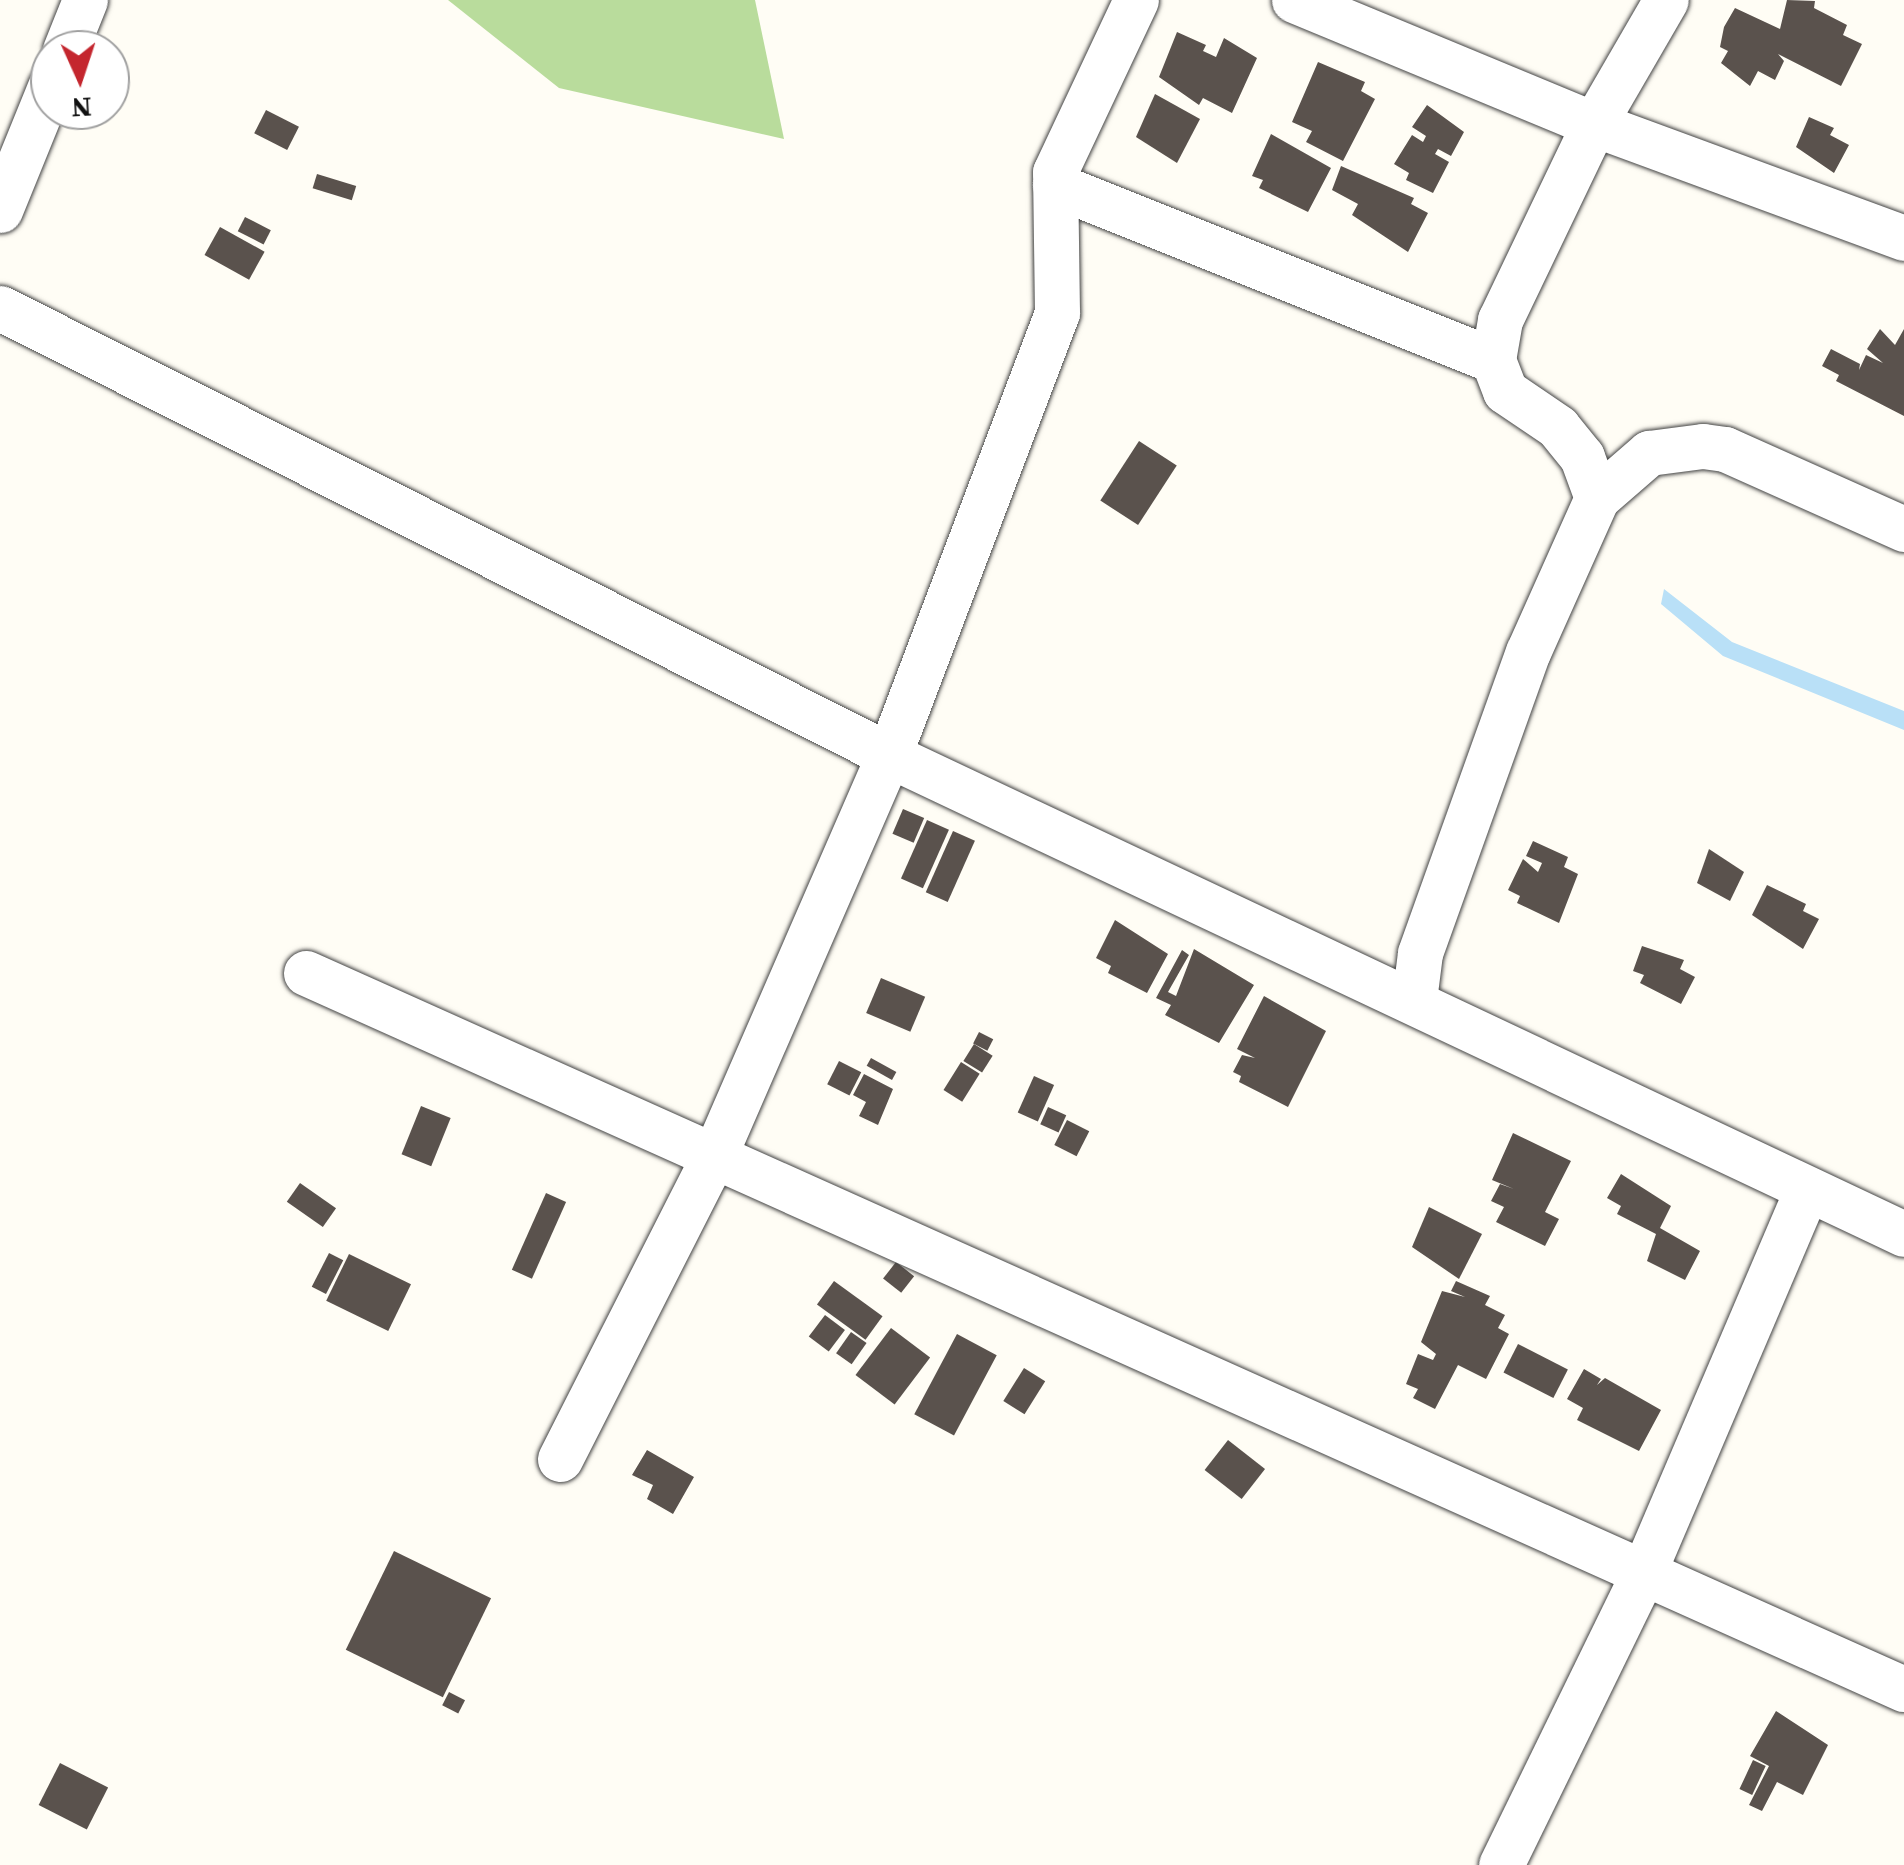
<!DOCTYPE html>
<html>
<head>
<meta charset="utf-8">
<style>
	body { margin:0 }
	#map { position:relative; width:1904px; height:1865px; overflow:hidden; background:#fffdf5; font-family:"Source Serif 4",serif }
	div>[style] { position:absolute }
	.forest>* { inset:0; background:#b9dc9c }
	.water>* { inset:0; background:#b9e0f7 }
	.building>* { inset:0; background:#5a524d; transform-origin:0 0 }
	.roads { filter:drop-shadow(0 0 2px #444) drop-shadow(0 0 2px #444) }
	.minor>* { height:45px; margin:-22.5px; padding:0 22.5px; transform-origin:22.5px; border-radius:22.5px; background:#fff }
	span { translate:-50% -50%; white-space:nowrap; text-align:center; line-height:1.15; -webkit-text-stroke:10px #fff; paint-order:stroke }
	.north { position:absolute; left:30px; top:30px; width:100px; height:100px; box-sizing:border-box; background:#fff; border:2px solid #a0a0a0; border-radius:50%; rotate:177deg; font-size:28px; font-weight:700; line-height:40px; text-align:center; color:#111 }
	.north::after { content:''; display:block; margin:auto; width:35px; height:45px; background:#c4262e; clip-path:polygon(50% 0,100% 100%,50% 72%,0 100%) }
</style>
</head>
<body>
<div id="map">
	<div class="forest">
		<div style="clip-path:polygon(448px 0,755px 0,784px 139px,559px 88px)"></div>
	</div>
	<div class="water">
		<div style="clip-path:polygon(1664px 589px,1732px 642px,1904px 711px,1904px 730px,1723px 656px,1661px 604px)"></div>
	</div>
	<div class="building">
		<div style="clip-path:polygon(1787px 0,1815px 1px,1814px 8px,1847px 25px,1843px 35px,1862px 44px,1841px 86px,1778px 54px,1784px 61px,1775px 80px,1758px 71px,1750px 86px,1721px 63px,1728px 51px,1720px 47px,1724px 27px,1735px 8px,1780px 29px)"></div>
		<div style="clip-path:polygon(1177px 32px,1206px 45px,1203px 51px,1216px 57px,1224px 38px,1257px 58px,1232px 113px,1203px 98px,1199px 105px,1159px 77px)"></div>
		<div style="clip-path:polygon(1318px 62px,1365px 82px,1361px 91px,1375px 99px,1343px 161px,1306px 142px,1312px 131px,1292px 122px)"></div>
		<div style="clip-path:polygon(1155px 94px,1200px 119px,1177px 163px,1136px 137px)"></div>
		<div style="clip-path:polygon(1427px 105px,1464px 132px,1451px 156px,1438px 149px,1435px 154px,1449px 162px,1433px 193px,1406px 180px,1409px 173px,1394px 164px,1412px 135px,1423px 142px,1426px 136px,1412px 127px)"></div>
		<div style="left:266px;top:110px;width:37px;height:26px;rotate:27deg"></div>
		<div style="clip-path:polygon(1809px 117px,1834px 128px,1830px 135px,1849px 145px,1834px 173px,1796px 147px)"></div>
		<div style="clip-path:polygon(1271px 134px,1331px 168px,1308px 212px,1259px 188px,1263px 180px,1252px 176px)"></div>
		<div style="clip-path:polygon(1341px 166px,1414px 198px,1411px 204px,1428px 213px,1408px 252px,1352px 215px,1358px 204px,1332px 190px)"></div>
		<div style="left:317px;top:174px;width:41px;height:15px;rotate:17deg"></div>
		<div style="left:245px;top:217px;width:29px;height:16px;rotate:27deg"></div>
		<div style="left:220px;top:227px;width:51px;height:32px;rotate:29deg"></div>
		<div style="clip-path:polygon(1880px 329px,1895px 345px,1904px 329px,1904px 416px,1836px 381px,1839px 375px,1822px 366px,1831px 349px,1860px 364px,1859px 370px,1866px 355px,1883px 363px,1867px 349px)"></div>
		<div style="left:1139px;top:441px;width:45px;height:71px;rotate:33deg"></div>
		<div style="left:903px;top:809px;width:23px;height:27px;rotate:23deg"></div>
		<div style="left:927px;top:820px;width:24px;height:64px;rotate:24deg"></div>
		<div style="left:953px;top:831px;width:24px;height:67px;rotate:24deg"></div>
		<div style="clip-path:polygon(1533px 841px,1568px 857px,1564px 867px,1578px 874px,1559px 923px,1517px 903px,1520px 896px,1508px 890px,1523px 859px,1538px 872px,1542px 863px,1526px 856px)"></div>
		<div style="clip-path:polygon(1709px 849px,1744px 872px,1730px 901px,1697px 883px)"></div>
		<div style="clip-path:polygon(1767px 885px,1806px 904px,1803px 911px,1819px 919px,1803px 949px,1752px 915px)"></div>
		<div style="clip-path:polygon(1115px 920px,1168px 954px,1147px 993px,1108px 973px,1111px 966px,1096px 958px)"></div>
		<div style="clip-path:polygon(1642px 946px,1684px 960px,1680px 969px,1695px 977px,1681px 1004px,1640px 983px,1644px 975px,1633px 971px)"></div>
		<div style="clip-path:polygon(1194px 949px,1254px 985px,1219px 1043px,1165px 1015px,1171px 1005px,1156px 998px,1182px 950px,1189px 955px,1168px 992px,1176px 996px)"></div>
		<div style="left:881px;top:978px;width:48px;height:38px;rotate:23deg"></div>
		<div style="clip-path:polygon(1264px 996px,1326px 1031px,1288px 1107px,1239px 1082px,1241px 1076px,1233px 1072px,1242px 1055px,1255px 1058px,1237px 1049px)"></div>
		<div style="left:979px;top:1032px;width:16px;height:13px;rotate:27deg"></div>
		<div style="left:974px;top:1044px;width:22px;height:20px;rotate:32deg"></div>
		<div style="left:871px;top:1058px;width:29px;height:9px;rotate:29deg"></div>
		<div style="left:839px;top:1061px;width:25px;height:26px;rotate:27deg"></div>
		<div style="left:961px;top:1062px;width:22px;height:33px;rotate:32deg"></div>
		<div style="clip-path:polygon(864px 1074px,893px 1089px,878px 1125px,859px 1116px,866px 1102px,853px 1095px)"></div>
		<div style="left:1034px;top:1076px;width:22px;height:40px;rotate:24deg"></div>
		<div style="left:421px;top:1106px;width:32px;height:52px;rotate:22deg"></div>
		<div style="left:1048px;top:1107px;width:20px;height:19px;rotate:24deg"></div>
		<div style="left:1067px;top:1120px;width:25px;height:28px;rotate:27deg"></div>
		<div style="clip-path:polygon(1513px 1133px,1571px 1161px,1545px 1212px,1559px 1219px,1545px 1246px,1496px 1222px,1504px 1207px,1491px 1201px,1500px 1184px,1514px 1189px,1492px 1180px)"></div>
		<div style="clip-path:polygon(1621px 1174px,1671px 1206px,1660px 1228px,1700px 1251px,1685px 1280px,1647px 1261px,1656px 1234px,1617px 1214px,1621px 1206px,1607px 1198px)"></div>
		<div style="left:300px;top:1183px;width:44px;height:23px;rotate:35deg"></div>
		<div style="left:546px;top:1193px;width:22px;height:84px;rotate:24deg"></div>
		<div style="clip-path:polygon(1429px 1207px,1482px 1234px,1459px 1279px,1412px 1247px)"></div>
		<div style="left:329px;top:1253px;width:16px;height:38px;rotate:27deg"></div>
		<div style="left:349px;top:1254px;width:69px;height:52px;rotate:26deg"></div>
		<div style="left:896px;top:1262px;width:23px;height:21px;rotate:38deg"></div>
		<div style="left:834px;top:1281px;width:60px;height:29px;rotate:36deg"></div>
		<div style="clip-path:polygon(1456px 1281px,1490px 1296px,1485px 1305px,1505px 1315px,1498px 1328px,1509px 1334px,1486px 1379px,1458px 1365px,1435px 1409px,1413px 1398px,1418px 1389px,1406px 1384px,1418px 1354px,1433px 1360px,1436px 1354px,1421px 1342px,1442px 1291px,1465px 1297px,1451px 1291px)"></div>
		<div style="left:825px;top:1315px;width:25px;height:27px;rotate:37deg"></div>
		<div style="left:891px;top:1328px;width:49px;height:59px;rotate:37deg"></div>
		<div style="left:851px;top:1332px;width:19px;height:26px;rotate:35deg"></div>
		<div style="left:957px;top:1334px;width:45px;height:91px;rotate:28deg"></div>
		<div style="left:1518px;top:1344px;width:56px;height:32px;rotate:27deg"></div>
		<div style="left:1024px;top:1368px;width:25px;height:39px;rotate:32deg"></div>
		<div style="clip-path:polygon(1584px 1369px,1601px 1379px,1597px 1385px,1605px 1378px,1661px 1410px,1639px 1451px,1577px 1420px,1583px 1408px,1567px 1399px)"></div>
		<div style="left:1228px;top:1440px;width:47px;height:38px;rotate:38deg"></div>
		<div style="clip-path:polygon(647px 1450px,694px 1477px,673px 1514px,647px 1499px,653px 1485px,632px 1475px)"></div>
		<div style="left:394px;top:1551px;width:108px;height:110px;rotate:26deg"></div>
		<div style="left:449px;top:1692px;width:18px;height:15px;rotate:27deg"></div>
		<div style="clip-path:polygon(1776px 1711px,1828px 1745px,1803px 1795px,1777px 1782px,1762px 1811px,1749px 1805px,1769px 1766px,1750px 1756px)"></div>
		<div style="left:1753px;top:1760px;width:14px;height:32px;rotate:25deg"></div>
		<div style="left:60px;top:1763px;width:54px;height:47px;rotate:27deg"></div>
	</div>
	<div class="roads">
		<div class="minor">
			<div style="left:1294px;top:0;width:325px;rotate:22.5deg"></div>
			<div style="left:1594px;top:124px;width:330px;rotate:20.2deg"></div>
			<div style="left:65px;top:50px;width:54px;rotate:-68.2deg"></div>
			<div style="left:1055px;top:185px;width:472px;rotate:21.8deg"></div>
			<div style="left:0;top:210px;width:133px;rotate:-67.9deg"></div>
			<div style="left:0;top:308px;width:995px;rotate:26.69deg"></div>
			<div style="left:889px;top:755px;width:1122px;rotate:25.26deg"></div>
			<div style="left:1597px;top:498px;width:69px;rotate:-40.9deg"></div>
			<div style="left:1649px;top:453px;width:54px;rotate:-7.4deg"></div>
			<div style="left:1703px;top:446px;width:22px;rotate:8deg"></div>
			<div style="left:1725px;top:449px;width:196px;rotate:24.1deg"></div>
			<div style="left:306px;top:973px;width:1751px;rotate:24.14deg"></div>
			<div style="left:1414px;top:1000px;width:47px;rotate:-82.7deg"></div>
			<div style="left:1420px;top:953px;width:320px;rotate:-70.3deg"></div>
			<div style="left:1528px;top:652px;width:169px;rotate:-65.9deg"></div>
			<div style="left:1597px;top:498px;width:44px;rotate:-110.1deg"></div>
			<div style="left:1582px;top:457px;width:38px;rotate:-129deg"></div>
			<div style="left:1558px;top:427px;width:64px;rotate:-145.8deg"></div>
			<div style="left:1505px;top:391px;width:33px;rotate:-111deg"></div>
			<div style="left:1493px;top:360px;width:41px;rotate:-80.1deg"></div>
			<div style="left:1500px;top:320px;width:217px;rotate:-64.4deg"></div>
			<div style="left:1594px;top:124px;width:143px;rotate:-59.9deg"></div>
			<div style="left:560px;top:1459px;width:344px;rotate:-63.1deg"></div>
			<div style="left:716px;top:1152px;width:433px;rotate:-66.5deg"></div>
			<div style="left:889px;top:755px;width:473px;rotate:-69.2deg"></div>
			<div style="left:1057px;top:313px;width:141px;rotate:-90.8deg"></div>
			<div style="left:1055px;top:172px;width:190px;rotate:-64.8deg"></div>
			<div style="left:1501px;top:1865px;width:322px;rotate:-64deg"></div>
			<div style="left:1642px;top:1576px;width:420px;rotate:-66.9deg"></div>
		</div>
	</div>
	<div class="north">N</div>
</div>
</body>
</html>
